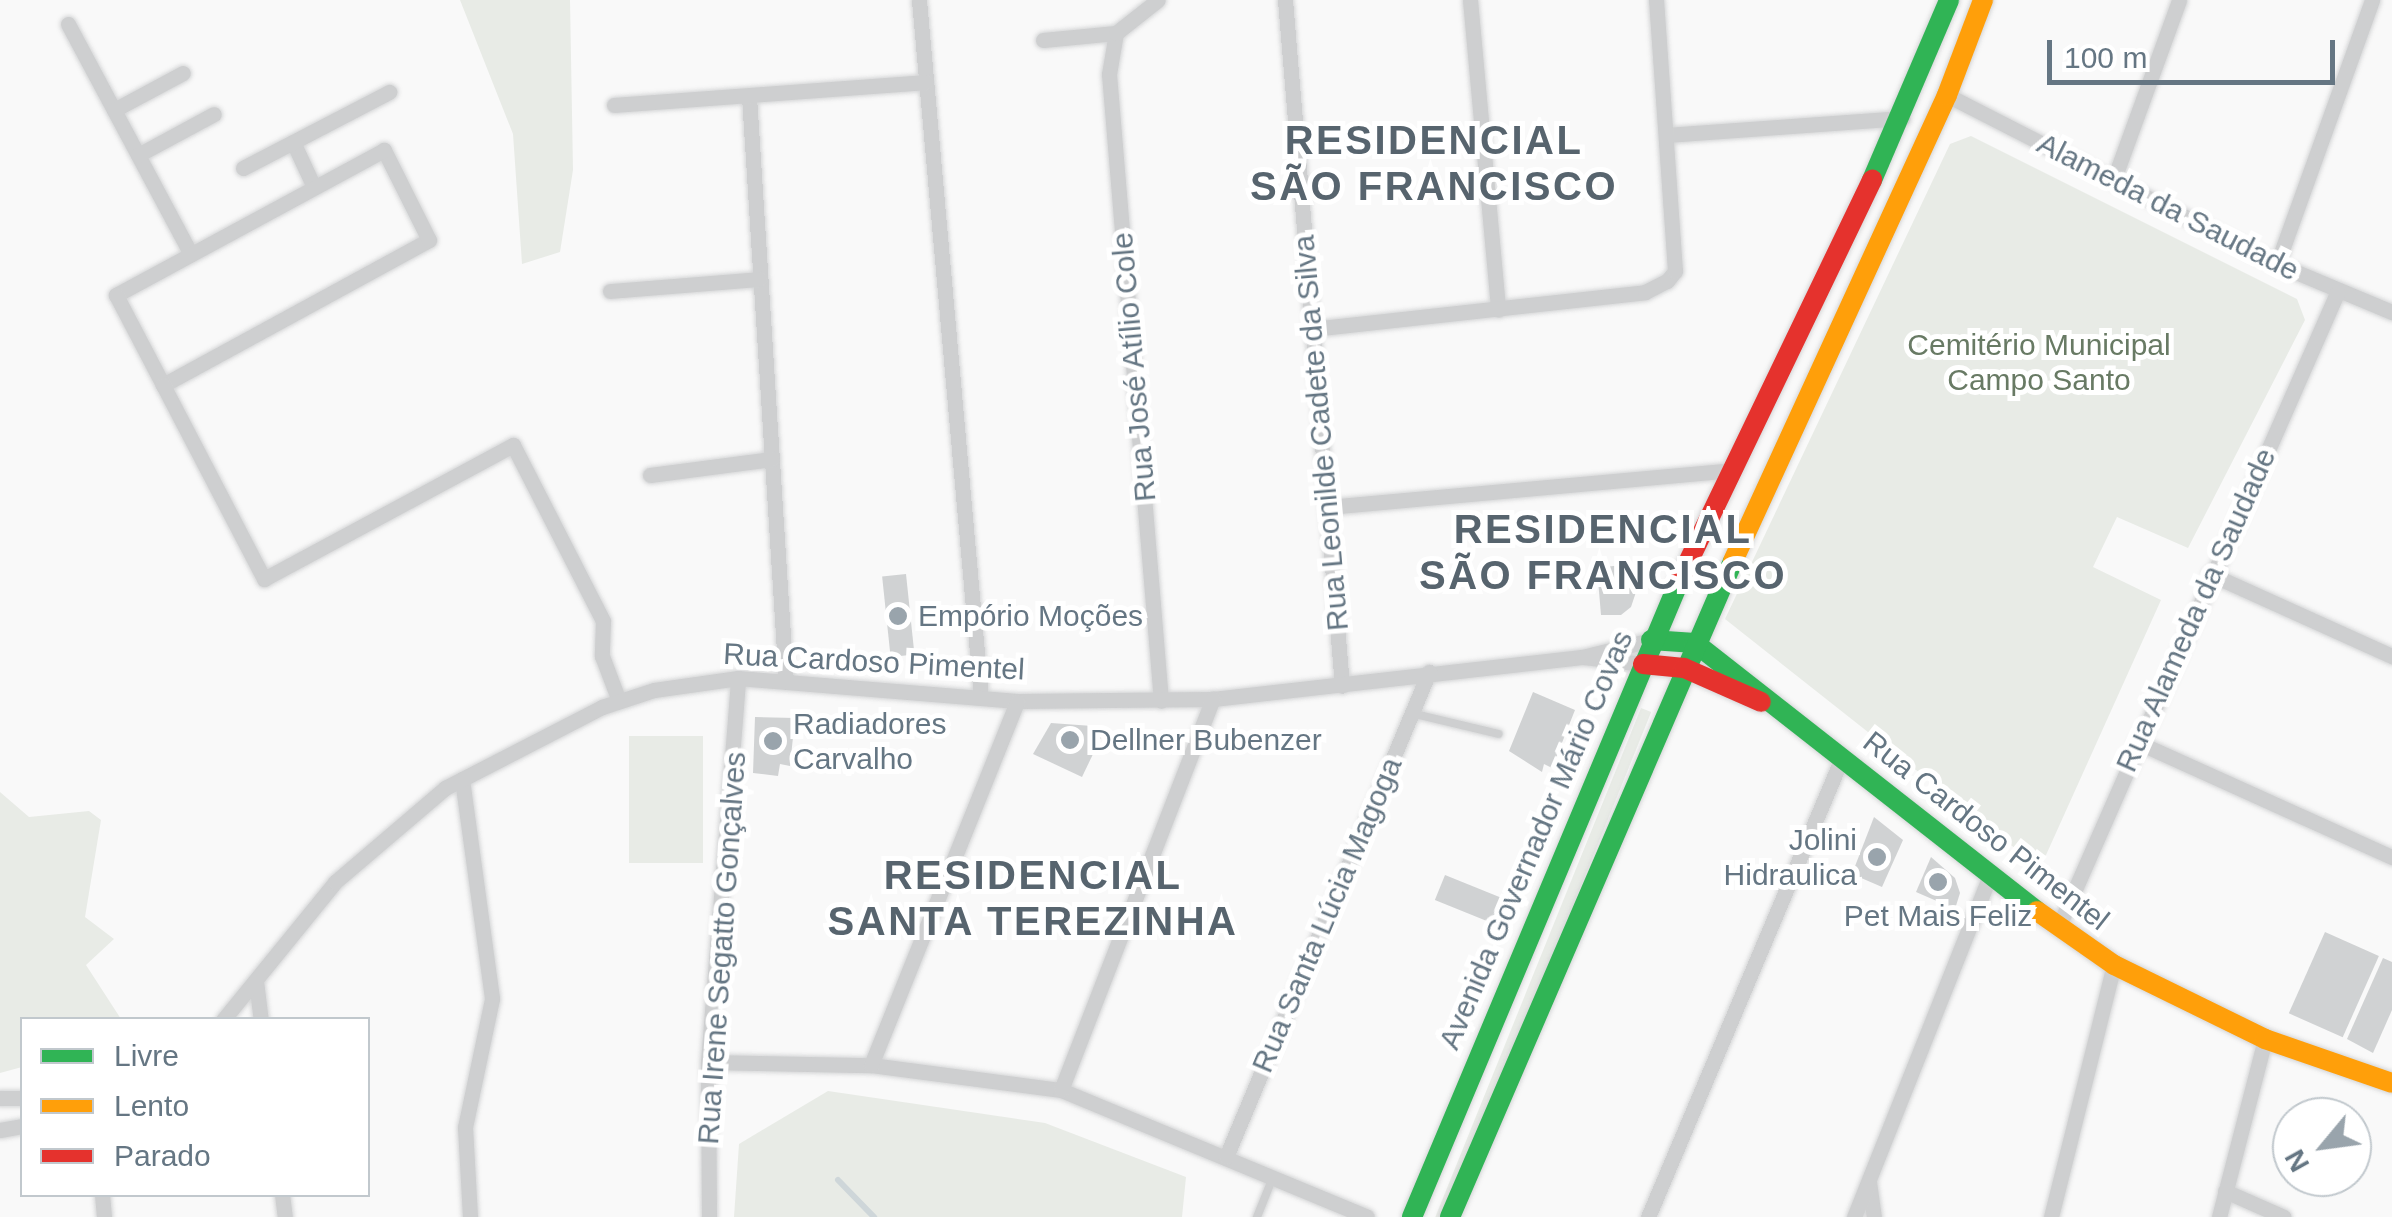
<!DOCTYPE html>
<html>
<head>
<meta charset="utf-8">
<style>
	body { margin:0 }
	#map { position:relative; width:2392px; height:1217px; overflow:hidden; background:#f9f9f9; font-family:Arial,sans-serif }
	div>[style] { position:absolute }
	.green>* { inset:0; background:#e8ebe6; transform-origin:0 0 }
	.stream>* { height:6px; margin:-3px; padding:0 3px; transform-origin:3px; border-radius:3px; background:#ced6d9 }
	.building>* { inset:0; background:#d0d2d3; transform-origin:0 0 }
	.roads { filter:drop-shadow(0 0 2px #d5d6d7) drop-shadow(0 0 2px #d5d6d7) }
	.lane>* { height:8px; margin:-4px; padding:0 4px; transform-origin:4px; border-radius:4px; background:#cecfd0 }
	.street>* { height:15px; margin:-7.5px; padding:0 7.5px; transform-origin:7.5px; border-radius:7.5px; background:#cecfd0 }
	.fast>* { height:20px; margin:-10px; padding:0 10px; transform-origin:10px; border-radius:10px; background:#30b455 }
	.slow>* { height:20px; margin:-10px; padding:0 10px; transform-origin:10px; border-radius:10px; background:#ff9f0a }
	.jam>* { height:20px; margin:-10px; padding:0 10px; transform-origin:10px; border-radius:10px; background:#e5322d }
	.dots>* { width:28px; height:28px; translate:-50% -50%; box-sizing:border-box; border:5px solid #fff; border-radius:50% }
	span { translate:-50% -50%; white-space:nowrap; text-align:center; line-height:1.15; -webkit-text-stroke:10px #fff; paint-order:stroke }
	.street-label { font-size:30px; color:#657683 }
	.park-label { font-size:30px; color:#687a64 }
	.poi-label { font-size:30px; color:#657683 }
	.left { translate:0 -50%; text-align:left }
	.right { translate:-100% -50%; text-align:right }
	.district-label { font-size:40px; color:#57646e; font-weight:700; letter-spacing:2.5px }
	.legend { position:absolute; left:20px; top:1017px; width:350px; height:180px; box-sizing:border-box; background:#fff; border:2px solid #c1c8cd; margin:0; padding:12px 18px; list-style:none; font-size:30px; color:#657683 }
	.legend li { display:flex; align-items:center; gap:20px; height:50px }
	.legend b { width:50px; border:2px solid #c1c8cd }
	.north { position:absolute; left:2272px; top:1097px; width:100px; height:100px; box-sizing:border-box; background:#fff; border:2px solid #c1c8cd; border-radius:50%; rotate:241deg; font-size:28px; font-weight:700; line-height:40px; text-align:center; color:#657683 }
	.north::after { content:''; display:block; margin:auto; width:35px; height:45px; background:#99a4ac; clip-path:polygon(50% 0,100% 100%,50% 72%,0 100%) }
	.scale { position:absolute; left:2047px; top:40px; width:288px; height:45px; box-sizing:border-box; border:5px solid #657683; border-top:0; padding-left:12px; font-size:30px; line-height:35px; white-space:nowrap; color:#657683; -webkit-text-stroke:8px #fff; paint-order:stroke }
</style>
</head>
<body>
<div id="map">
	<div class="green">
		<div style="clip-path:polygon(460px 0,570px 0,573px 170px,560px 252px,522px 264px,513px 134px)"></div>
		<div style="clip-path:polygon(1971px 136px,2297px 299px,2305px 320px,2188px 548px,2117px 517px,2093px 567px,2161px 600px,2046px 855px,2035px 864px,1725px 619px,1950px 144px)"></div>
		<div style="left:1641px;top:708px;width:11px;height:552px;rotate:22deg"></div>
		<div style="left:703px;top:736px;width:127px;height:74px;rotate:90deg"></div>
		<div style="clip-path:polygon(0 792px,29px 817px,89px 811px,101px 820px,85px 917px,114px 939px,86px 965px,121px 1019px,22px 1020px,22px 1067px,0 1073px)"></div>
		<div style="clip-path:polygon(828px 1091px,1045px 1123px,1186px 1177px,1182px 1217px,734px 1217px,739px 1144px)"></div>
	</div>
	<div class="stream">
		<div style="left:838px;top:1180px;width:52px;rotate:45.8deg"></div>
	</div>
	<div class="building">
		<div style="clip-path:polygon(1646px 562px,1631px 607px,1621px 615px,1601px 615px,1597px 568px)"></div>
		<div style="left:906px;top:574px;width:81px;height:24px;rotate:84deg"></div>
		<div style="clip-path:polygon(1533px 692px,1575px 710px,1552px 768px,1544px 764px,1542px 772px,1509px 751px)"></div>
		<div style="clip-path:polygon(755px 717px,795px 718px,790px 766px,780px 764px,778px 776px,753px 773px)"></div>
		<div style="clip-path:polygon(1051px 723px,1106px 727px,1082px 777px,1033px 754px)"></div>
		<div style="clip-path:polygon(1874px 817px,1903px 840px,1882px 887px,1852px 874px)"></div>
		<div style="clip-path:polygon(1931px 857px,1955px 878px,1960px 893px,1955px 909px,1916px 892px)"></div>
		<div style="left:1445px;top:875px;width:68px;height:27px;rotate:22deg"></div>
		<div style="left:2325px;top:932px;width:59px;height:89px;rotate:24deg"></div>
		<div style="clip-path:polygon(2383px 958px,2392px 962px,2392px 1010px,2373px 1053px,2347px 1039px)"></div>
	</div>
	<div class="roads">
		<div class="lane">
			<div style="left:1411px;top:713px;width:90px;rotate:13.4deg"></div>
			<div style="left:1257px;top:1217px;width:43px;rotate:-68.2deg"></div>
		</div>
		<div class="street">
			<div style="left:919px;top:0;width:701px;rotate:84.92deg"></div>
			<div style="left:1285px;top:0;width:688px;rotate:85.25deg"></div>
			<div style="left:1470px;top:0;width:311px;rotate:84.8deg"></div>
			<div style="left:68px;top:24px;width:261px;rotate:61.9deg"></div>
			<div style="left:1116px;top:33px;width:42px;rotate:99.7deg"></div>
			<div style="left:1109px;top:74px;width:629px;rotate:85.26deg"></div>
			<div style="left:1043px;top:40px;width:73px;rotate:-5.5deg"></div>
			<div style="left:1116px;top:33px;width:53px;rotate:-38.2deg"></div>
			<div style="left:1947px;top:95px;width:371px;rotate:27.1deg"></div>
			<div style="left:2277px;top:264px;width:125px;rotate:22.7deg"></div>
			<div style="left:749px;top:96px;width:587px;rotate:86.39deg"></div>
			<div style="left:614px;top:105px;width:313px;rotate:-4.2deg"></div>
			<div style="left:114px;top:110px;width:78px;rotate:-28.2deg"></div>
			<div style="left:1667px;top:135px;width:236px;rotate:-4.1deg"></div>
			<div style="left:293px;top:142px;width:50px;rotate:65deg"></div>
			<div style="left:138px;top:155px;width:86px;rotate:-28.3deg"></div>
			<div style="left:243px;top:168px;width:165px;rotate:-27.5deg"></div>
			<div style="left:2114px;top:179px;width:190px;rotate:-70deg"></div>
			<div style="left:2277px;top:264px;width:281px;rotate:-70.2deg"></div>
			<div style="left:610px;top:291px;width:150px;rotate:-4.6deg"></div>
			<div style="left:1312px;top:329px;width:335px;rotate:-6.3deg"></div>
			<div style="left:1645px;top:292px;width:25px;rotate:-27deg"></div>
			<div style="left:1667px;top:281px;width:13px;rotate:-51deg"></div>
			<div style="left:1675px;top:271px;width:272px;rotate:-94deg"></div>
			<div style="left:163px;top:385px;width:303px;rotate:-28.6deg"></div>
			<div style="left:429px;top:240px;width:101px;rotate:-116.6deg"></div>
			<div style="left:384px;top:150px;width:305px;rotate:151.6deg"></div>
			<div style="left:116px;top:295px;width:102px;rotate:62.4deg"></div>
			<div style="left:163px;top:385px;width:219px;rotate:62.5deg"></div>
			<div style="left:264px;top:579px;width:283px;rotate:-28.3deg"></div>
			<div style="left:513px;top:445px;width:198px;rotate:62.9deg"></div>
			<div style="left:603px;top:621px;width:35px;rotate:92deg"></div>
			<div style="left:602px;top:656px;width:48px;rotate:69.3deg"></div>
			<div style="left:650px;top:475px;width:123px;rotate:-7.5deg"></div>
			<div style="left:1327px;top:507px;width:405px;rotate:-5.2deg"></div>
			<div style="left:2210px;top:574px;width:200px;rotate:24.3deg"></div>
			<div style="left:1582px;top:657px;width:61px;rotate:6.5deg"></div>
			<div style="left:2137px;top:742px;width:280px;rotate:24.3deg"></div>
			<div style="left:462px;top:779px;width:222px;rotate:82.2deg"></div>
			<div style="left:492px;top:999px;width:131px;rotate:101.9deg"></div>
			<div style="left:465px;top:1127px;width:90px;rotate:86.8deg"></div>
			<div style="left:2058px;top:928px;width:694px;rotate:-66.28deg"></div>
			<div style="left:256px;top:981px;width:39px;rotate:83deg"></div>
			<div style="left:223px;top:1020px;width:178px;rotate:-50.9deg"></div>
			<div style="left:335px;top:882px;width:145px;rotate:-40.5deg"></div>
			<div style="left:445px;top:788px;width:177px;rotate:-27.3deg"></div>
			<div style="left:602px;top:707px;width:55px;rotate:-18.1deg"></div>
			<div style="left:654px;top:690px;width:85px;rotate:-8.1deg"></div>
			<div style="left:738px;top:678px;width:280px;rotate:4.7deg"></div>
			<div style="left:1017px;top:701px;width:196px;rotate:-0.6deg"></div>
			<div style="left:1213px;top:699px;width:371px;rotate:-6.5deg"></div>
			<div style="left:1582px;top:657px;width:71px;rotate:-13.8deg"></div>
			<div style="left:708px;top:1062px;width:163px;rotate:1.1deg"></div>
			<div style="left:871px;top:1065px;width:192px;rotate:7.5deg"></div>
			<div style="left:1061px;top:1090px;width:331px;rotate:22.5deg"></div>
			<div style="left:871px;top:1065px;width:392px;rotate:-68.1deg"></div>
			<div style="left:1061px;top:1090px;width:420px;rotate:-68.8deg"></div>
			<div style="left:0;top:1098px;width:22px"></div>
			<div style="left:0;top:1130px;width:22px;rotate:-10deg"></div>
			<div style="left:1226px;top:1157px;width:526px;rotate:-67.29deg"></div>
			<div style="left:1869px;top:1182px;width:35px;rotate:82deg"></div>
			<div style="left:2225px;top:1191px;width:64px;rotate:23.8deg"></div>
			<div style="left:102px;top:1194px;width:23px;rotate:85deg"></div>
			<div style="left:282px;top:1194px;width:23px;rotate:83deg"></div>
			<div style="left:709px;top:1217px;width:155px;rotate:-90.4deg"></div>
			<div style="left:708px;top:1062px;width:385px;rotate:-85.5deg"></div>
			<div style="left:1648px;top:1217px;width:499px;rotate:-67.1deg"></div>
			<div style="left:1854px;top:1217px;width:366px;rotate:-68.3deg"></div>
			<div style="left:2051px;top:1217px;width:260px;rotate:-76deg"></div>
			<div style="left:2219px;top:1217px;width:184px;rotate:-75.5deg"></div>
		</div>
		<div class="fast">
			<div style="left:1872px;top:180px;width:196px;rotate:-66.8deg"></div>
			<div style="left:1651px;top:640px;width:44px;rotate:3.9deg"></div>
			<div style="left:1695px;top:643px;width:434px;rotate:38.1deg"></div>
			<div style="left:1412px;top:1217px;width:694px;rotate:-67.2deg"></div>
			<div style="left:1450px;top:1217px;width:714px;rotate:-66.66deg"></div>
		</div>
		<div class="slow">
			<div style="left:1733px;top:561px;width:513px;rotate:-65.33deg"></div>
			<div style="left:1947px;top:95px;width:102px;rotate:-69.2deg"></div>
			<div style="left:2037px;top:911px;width:94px;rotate:35deg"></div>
			<div style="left:2114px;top:965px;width:168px;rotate:26.1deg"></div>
			<div style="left:2265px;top:1039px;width:134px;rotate:19.1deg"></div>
		</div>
		<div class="jam">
			<div style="left:1681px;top:577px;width:441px;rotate:-64.3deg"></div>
			<div style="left:1643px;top:664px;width:41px;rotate:5.6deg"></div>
			<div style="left:1684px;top:668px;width:84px;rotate:23.8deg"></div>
		</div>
	</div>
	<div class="dots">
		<div style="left:898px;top:616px;background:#99a4ac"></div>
		<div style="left:1070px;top:740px;background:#99a4ac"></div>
		<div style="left:773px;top:741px;background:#99a4ac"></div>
		<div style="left:1877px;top:857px;background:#99a4ac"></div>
		<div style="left:1938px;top:882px;background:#99a4ac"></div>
	</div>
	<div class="street-label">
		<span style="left:2168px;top:207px;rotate:27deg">Alameda da Saudade</span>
		<span style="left:1134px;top:367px;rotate:-95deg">Rua José Atílio Cole</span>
		<span style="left:1321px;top:433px;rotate:-95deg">Rua Leonilde Cadete da Silva</span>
		<span style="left:2196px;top:610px;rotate:-66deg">Rua Alameda da Saudade</span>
		<span style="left:874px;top:662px;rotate:3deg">Rua Cardoso Pimentel</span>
		<span style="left:1986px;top:831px;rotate:38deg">Rua Cardoso Pimentel</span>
		<span style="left:1536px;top:840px;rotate:-67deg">Avenida Governador Mário Covas</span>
		<span style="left:1327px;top:915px;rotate:-67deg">Rua Santa Lúcia Magoga</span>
		<span style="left:722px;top:948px;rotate:-86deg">Rua Irene Segatto Gonçalves</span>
	</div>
	<div class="park-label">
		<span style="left:2039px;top:362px">Cemitério Municipal<br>Campo Santo</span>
	</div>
	<div class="poi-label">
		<span class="left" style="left:918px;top:616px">Empório Moções</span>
		<span class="left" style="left:793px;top:741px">Radiadores<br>Carvalho</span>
		<span class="left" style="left:1090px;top:740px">Dellner Bubenzer</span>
		<span class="right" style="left:1857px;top:857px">Jolini<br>Hidraulica</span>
		<span style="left:1938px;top:916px">Pet Mais Feliz</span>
	</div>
	<div class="district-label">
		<span style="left:1434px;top:163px">RESIDENCIAL<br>SÃO FRANCISCO</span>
		<span style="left:1603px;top:552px">RESIDENCIAL<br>SÃO FRANCISCO</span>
		<span style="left:1033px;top:898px">RESIDENCIAL<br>SANTA TEREZINHA</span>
	</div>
	<ul class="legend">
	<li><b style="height:12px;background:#30b455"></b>Livre</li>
	<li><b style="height:12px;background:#ff9f0a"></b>Lento</li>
	<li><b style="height:12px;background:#e5322d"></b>Parado</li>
	</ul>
	<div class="north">N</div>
	<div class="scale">100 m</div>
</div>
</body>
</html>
